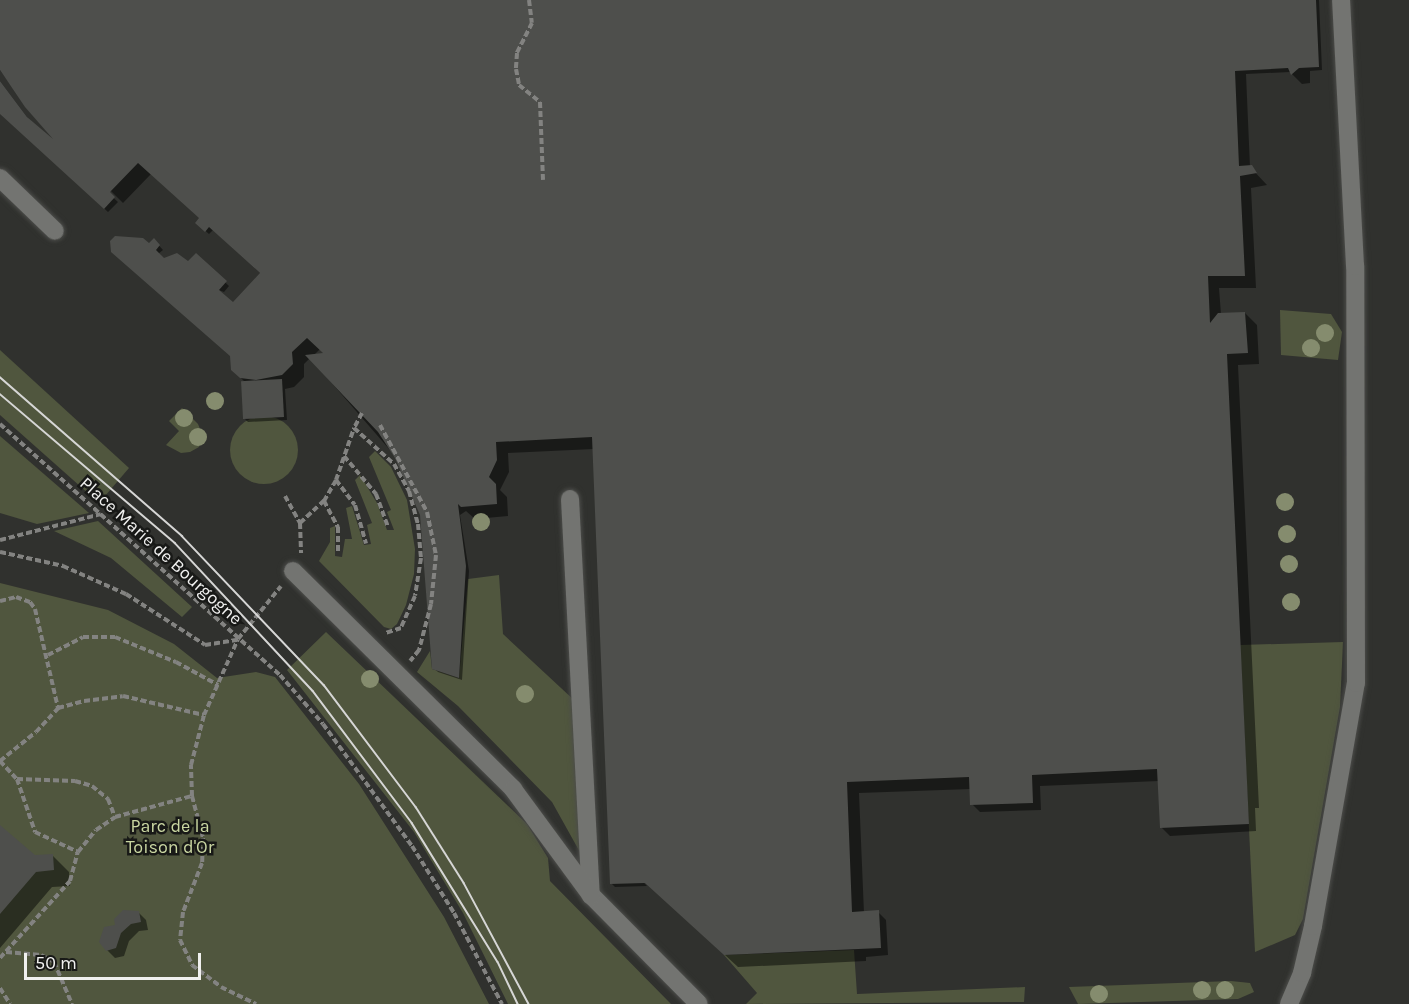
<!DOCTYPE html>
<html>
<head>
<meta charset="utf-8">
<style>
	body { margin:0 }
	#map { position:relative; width:1409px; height:1004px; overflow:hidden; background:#30312e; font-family:Karla,sans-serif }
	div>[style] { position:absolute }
	.green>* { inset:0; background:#50563e }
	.round { border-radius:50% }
	.shadow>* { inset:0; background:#0007 }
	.building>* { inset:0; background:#4e4f4c; transform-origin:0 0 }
	.path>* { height:4px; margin-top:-2px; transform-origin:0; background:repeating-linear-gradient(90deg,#838381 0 6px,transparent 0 9px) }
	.roads { filter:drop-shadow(0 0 2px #4c4d4a) drop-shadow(0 0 2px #4c4d4a) }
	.minor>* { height:18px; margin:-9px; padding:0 9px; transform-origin:9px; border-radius:9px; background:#737471 }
	.tram>* { height:1.5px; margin:-0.75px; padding:0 0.75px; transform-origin:0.75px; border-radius:0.75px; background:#d6d6d5 }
	.trees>* { width:18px; height:18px; margin:-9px; border-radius:50%; background:#858c6e }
	span { translate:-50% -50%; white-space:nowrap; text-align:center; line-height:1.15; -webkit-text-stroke:5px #181917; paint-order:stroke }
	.street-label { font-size:18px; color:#f0f0ef }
	.park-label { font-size:18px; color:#cad7a2 }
	.scale { position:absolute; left:24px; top:953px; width:177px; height:27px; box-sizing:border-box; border:3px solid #f0f0ef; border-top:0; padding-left:8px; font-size:18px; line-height:21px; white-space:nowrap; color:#f0f0ef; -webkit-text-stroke:4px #181917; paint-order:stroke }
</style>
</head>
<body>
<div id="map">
	<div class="green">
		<div style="clip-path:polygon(1280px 310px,1331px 314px,1342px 332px,1338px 360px,1281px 355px)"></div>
		<div style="clip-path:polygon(0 350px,129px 468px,99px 503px,0 415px)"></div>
		<div style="clip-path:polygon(182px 408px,198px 424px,203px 436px,199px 447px,190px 452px,181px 453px,166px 445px,179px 431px,169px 421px)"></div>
		<div class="round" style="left:230px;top:416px;width:68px;height:68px"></div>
		<div style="clip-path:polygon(0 436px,89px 513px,37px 524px,0 513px)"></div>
		<div style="clip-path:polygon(375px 451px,391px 467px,407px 500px,415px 549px,414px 574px,406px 605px,397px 624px,391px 629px,384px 627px,319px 561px,330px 542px,330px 528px,335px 526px,335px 556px,342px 557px,345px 539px,352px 539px,346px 508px,352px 506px,364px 545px,371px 544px,367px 525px,372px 523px,355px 480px,360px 475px,377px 503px,387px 530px,394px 530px,387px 512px,391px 510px,369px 457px)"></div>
		<div style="clip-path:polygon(98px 521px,192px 607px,182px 617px,111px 558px,54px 531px)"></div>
		<div style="clip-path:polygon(499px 575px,503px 634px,575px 701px,581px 854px,552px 802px,458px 706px,417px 672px,430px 651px,432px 669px,459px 678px,468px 579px)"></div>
		<div style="clip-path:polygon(0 583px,108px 610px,174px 644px,217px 678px,256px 672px,275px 677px,359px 784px,444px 917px,489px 1004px,0 1004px)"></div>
		<div style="clip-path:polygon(326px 632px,527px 824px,548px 858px,550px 881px,671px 1004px,508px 1004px,463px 913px,414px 832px,287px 670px)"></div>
		<div style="clip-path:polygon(1343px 642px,1340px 707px,1303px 919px,1295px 935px,1255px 952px,1240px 645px)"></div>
		<div style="clip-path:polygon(854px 950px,857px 994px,1025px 987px,1024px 1002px,746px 1004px,757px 993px,724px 955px)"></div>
		<div style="clip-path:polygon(1231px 981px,1250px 983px,1254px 992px,1238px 999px,1078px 1004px,1069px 987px)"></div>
	</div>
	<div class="shadow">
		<div style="clip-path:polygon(evenodd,0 0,1319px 0,1322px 70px,1310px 71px,1310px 83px,1302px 84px,1290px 72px,1246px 74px,1250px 167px,1267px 185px,1251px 188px,1256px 288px,1219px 288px,1221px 314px,1245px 313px,1257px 325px,1259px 364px,1238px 365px,1259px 808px,1255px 808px,1256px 831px,1170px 836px,1162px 828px,1159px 781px,1040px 786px,1041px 810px,980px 812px,972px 804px,971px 789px,859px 793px,864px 913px,878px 912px,886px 920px,888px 955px,866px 957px,866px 961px,738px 967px,621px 859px,647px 886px,615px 887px,611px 883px,594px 449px,508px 453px,509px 472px,500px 490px,507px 497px,508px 516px,475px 519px,466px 511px,460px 515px,469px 571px,462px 680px,438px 672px,434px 668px,421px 515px,396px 457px,310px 358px,304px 364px,304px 377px,294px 387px,285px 389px,287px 420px,248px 422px,245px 419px,246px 383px,232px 369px,232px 357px,149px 245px,154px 240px,163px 250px,158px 254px,164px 260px,189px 263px,196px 255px,229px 286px,224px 292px,216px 289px,233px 304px,261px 274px,213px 230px,209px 234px,201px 227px,201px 219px,151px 174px,123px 203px,26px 106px,0 70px,0 0,320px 349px,326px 354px,313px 356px,320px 349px)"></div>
		<div style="clip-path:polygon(0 81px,30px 121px,118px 202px,108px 212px,0 113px)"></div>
		<div style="clip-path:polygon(0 827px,35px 857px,53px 856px,69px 872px,70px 886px,52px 887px,0 948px)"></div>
		<div style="clip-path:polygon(138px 912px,146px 920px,148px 930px,139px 931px,129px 941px,124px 956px,115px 958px,107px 950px,117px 926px)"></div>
	</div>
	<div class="building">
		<div style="clip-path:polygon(0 0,1316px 0,1319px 67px,1299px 68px,1291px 75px,1288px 68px,1235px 71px,1239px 166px,1252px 165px,1257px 173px,1240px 176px,1245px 276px,1208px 276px,1210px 323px,1218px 313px,1245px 312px,1248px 353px,1227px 354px,1249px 824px,1160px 828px,1157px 769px,1032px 775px,1033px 803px,970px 805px,969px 777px,847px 782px,852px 912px,879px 910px,881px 948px,724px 955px,645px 883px,610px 884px,592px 437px,496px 442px,497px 460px,489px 477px,496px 484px,497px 504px,461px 507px,458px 504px,466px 566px,459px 678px,432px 669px,420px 515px,395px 458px,378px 432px,305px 355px,323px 353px,307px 338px,292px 352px,293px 364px,282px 375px,256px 380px,240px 378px,231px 370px,230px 356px,111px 252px,110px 241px,115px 236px,143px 238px,149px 243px,154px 238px,160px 245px,156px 250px,164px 258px,177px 253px,188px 261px,196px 253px,227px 281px,219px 290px,233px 302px,260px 273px,209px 227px,205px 232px,195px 223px,199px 218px,138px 163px,110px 192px,115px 197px,104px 209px,0 114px,0 81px,27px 117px,53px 139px,25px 107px,0 70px)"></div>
		<div style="left:282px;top:379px;width:38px;height:41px;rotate:87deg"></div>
		<div style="clip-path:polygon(0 825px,35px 855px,53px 854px,54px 870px,36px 872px,0 914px)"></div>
		<div style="clip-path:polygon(123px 910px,139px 911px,141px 922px,131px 924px,121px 933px,116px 948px,106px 951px,99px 942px,104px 927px,115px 925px,114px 919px)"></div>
	</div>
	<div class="path">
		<div style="left:529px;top:0;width:23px;rotate:83deg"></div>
		<div style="left:532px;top:23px;width:34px;rotate:117deg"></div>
		<div style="left:517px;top:53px;width:16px;rotate:94deg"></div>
		<div style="left:516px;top:69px;width:16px;rotate:79deg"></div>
		<div style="left:519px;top:85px;width:27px;rotate:39deg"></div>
		<div style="left:540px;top:102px;width:78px;rotate:87.8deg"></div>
		<div style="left:362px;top:413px;width:17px;rotate:118deg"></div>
		<div style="left:354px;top:428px;width:54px;rotate:42deg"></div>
		<div style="left:394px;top:464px;width:31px;rotate:61deg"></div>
		<div style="left:409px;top:491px;width:34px;rotate:75deg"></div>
		<div style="left:418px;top:524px;width:34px;rotate:85deg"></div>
		<div style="left:421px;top:558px;width:38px;rotate:99deg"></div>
		<div style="left:415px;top:596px;width:35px;rotate:114deg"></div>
		<div style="left:401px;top:628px;width:16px;rotate:162deg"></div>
		<div style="left:0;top:424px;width:376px;rotate:41.9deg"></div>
		<div style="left:280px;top:675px;width:65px;rotate:48.7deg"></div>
		<div style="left:323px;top:724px;width:151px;rotate:53.9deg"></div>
		<div style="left:412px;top:846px;width:79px;rotate:57.9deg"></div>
		<div style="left:454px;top:913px;width:103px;rotate:62.2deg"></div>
		<div style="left:380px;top:425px;width:99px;rotate:61.6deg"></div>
		<div style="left:427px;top:512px;width:44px;rotate:78.2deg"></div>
		<div style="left:436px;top:555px;width:49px;rotate:95.8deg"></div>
		<div style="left:431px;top:604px;width:48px;rotate:104.6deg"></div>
		<div style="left:419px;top:650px;width:14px;rotate:129deg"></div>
		<div style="left:344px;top:456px;width:50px;rotate:49.9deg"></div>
		<div style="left:376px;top:494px;width:35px;rotate:70deg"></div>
		<div style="left:336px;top:480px;width:31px;rotate:53deg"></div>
		<div style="left:355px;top:505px;width:40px;rotate:74deg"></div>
		<div style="left:285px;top:496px;width:31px;rotate:61deg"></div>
		<div style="left:300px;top:523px;width:30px;rotate:88deg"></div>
		<div style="left:324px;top:501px;width:30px;rotate:62deg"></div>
		<div style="left:338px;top:527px;width:27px;rotate:90deg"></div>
		<div style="left:300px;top:523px;width:33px;rotate:-43deg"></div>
		<div style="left:324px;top:501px;width:24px;rotate:-60deg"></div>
		<div style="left:336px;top:480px;width:55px;rotate:-70.9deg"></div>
		<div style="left:0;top:540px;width:104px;rotate:-14.4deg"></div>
		<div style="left:0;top:552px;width:65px;rotate:12.5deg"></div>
		<div style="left:63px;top:566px;width:69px;rotate:24deg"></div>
		<div style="left:126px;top:594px;width:94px;rotate:32.8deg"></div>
		<div style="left:205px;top:645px;width:33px;rotate:-9deg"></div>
		<div style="left:0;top:601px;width:16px;rotate:-14deg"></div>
		<div style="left:16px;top:597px;width:15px;rotate:20deg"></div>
		<div style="left:30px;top:602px;width:9px;rotate:54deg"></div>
		<div style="left:35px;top:609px;width:102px;rotate:76.9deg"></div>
		<div style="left:48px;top:655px;width:39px;rotate:-27deg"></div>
		<div style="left:83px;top:637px;width:32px"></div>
		<div style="left:115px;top:637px;width:66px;rotate:22.3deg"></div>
		<div style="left:176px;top:662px;width:48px;rotate:28.7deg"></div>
		<div style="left:0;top:761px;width:46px;rotate:-38.9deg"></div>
		<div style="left:36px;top:732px;width:33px;rotate:-47deg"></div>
		<div style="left:58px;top:708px;width:27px;rotate:-15deg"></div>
		<div style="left:84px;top:701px;width:39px;rotate:-7deg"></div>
		<div style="left:123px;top:696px;width:83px;rotate:13.2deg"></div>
		<div style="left:0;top:761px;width:25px;rotate:47deg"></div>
		<div style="left:17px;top:779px;width:56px;rotate:71.2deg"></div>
		<div style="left:35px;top:832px;width:47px;rotate:24.9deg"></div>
		<div style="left:17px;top:779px;width:58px;rotate:2deg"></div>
		<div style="left:75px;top:781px;width:18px;rotate:16deg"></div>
		<div style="left:92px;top:786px;width:21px;rotate:39deg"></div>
		<div style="left:108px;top:799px;width:19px;rotate:69deg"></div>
		<div style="left:192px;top:796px;width:43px;rotate:75.3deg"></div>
		<div style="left:203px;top:838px;width:25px;rotate:92deg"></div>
		<div style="left:202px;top:863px;width:53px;rotate:111.2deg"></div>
		<div style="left:183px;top:912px;width:28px;rotate:96deg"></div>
		<div style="left:180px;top:940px;width:28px;rotate:64deg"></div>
		<div style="left:192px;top:965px;width:36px;rotate:37deg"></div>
		<div style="left:221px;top:987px;width:39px;rotate:26deg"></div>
		<div style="left:6px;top:952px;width:35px;rotate:5deg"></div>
		<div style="left:41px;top:955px;width:15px;rotate:28deg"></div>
		<div style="left:54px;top:962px;width:46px;rotate:66.8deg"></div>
		<div style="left:0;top:958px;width:104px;rotate:-47.7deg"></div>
		<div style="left:70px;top:881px;width:30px;rotate:-75deg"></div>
		<div style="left:78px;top:852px;width:28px;rotate:-51deg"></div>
		<div style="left:96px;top:830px;width:23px;rotate:-34deg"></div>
		<div style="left:115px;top:817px;width:80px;rotate:-15.3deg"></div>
		<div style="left:192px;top:796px;width:31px;rotate:-92deg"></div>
		<div style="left:191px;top:765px;width:52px;rotate:-75.4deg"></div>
		<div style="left:204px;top:715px;width:83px;rotate:-65.9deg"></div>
		<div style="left:238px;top:639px;width:68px;rotate:-50.9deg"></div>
		<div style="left:0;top:988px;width:19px;rotate:58deg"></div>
	</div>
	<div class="roads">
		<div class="minor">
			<div style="left:0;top:178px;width:76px;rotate:43.9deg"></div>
			<div style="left:570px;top:499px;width:397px;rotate:87deg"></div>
			<div style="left:591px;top:895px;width:153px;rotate:45.3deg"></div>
			<div style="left:293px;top:571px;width:310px;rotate:44.7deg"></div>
			<div style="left:513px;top:789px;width:132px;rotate:53.7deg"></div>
			<div style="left:1289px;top:1004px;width:34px;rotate:-67deg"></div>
			<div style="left:1302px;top:973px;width:48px;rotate:-76.8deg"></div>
			<div style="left:1313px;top:926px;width:247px;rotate:-80deg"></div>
			<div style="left:1356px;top:683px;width:417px;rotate:-90.1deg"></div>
			<div style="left:1355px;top:266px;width:266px;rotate:-93deg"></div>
		</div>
	</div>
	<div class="tram">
		<div style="left:0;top:377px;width:242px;rotate:41.1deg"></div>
		<div style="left:182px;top:536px;width:206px;rotate:46.4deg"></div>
		<div style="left:324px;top:685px;width:153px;rotate:53deg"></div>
		<div style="left:416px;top:807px;width:90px;rotate:57.7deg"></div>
		<div style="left:464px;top:883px;width:137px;rotate:61.8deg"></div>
		<div style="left:0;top:394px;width:230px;rotate:40.4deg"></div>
		<div style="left:175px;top:543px;width:202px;rotate:47deg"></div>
		<div style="left:313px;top:691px;width:165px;rotate:53.1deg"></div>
		<div style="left:412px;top:823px;width:163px;rotate:58.3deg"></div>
		<div style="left:498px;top:962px;width:47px;rotate:64.5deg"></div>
	</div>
	<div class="trees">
		<div style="left:1325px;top:333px"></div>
		<div style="left:1311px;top:348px"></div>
		<div style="left:215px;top:401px"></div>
		<div style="left:184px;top:418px"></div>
		<div style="left:198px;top:437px"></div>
		<div style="left:1285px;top:502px"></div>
		<div style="left:481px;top:522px"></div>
		<div style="left:1287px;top:534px"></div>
		<div style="left:1289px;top:564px"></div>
		<div style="left:1291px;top:602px"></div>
		<div style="left:370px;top:679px"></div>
		<div style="left:525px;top:694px"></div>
		<div style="left:1202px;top:990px"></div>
		<div style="left:1225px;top:990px"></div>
		<div style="left:1099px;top:994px"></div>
	</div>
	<div class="street-label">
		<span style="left:161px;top:551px;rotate:42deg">Place Marie de Bourgogne</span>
	</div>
	<div class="park-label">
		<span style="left:170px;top:837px">Parc de la<br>Toison d'Or</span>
	</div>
	<div class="scale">50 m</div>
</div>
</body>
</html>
